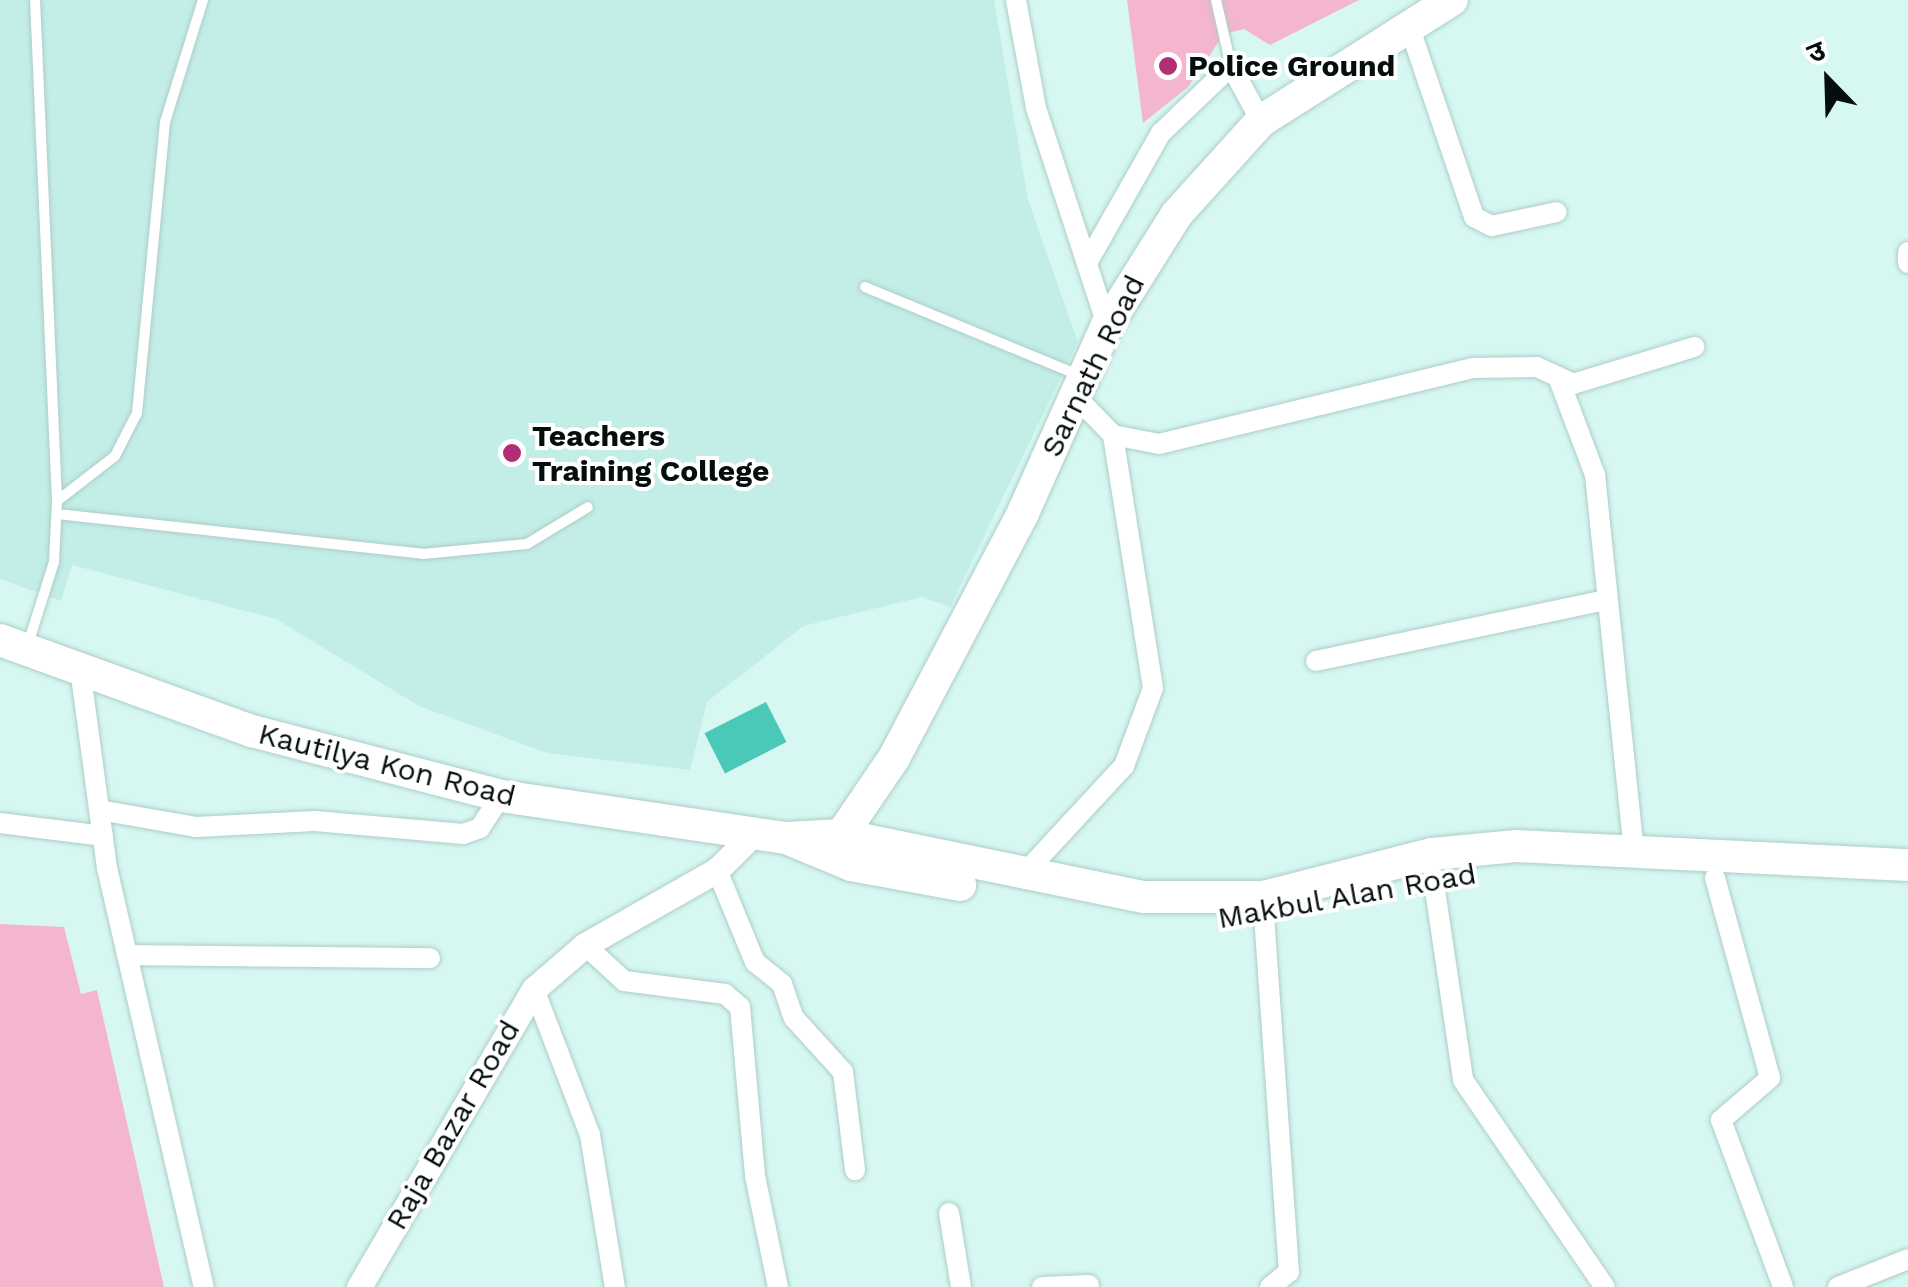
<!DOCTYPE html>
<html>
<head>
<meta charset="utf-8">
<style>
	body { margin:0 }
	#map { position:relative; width:1908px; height:1287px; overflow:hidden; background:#d7f8f2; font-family:"Work Sans","Noto Sans Devanagari",sans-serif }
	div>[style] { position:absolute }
	.built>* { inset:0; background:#c3eee7 }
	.green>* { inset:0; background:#f4b5cf }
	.building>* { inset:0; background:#4ac8b8; transform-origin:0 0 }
	.roads { filter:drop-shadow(0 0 2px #adcdc8) drop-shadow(0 0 2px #adcdc8) }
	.service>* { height:10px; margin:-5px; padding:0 5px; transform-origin:5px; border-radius:5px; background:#fff }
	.minor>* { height:20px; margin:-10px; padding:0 10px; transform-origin:10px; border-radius:10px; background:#fff }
	.tertiary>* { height:25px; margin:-12.5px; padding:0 12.5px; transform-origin:12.5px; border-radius:12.5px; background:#fff }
	.trunk>* { height:32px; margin:-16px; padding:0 16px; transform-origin:16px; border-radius:16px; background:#fff }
	.dots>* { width:28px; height:28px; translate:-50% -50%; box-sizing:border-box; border:5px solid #fff; border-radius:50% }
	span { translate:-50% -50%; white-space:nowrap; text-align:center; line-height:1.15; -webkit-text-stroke:8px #fff; paint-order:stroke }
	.poi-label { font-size:30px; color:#040e0d; font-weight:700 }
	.left { translate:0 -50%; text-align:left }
	.street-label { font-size:30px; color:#040e0d }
	.north { position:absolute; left:1778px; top:30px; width:100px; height:100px; -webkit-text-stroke:8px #fff; paint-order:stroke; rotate:337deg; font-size:28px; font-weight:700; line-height:40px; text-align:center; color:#040e0d }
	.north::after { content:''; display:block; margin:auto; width:35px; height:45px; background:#040e0d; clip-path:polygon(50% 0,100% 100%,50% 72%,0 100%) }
</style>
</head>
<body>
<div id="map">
	<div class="built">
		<div style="clip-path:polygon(0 0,994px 0,1028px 200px,1078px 342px,950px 607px,922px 597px,803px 626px,707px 702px,690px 770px,547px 753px,419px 706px,276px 619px,72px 565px,61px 601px,0 579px)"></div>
	</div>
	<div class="green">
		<div style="clip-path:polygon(1127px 0,1359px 0,1270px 45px,1244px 29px,1224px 34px,1188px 87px,1143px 123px)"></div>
		<div style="clip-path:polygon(0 924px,64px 927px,81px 994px,97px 990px,164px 1287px,0 1287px)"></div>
	</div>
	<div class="building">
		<div style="left:766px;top:702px;width:45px;height:69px;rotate:63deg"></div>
	</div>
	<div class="roads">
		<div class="service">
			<div style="left:1216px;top:0;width:68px;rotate:77.2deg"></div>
			<div style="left:865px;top:287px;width:234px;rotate:22.4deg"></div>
			<div style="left:57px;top:501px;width:73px;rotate:-37.8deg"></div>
			<div style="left:115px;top:456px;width:48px;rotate:-62.9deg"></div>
			<div style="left:137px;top:413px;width:292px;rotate:-84.5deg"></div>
			<div style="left:165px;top:122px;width:128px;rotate:-72.7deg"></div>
			<div style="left:57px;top:514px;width:368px;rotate:6.2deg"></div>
			<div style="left:423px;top:554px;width:104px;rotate:-5.5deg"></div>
			<div style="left:527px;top:544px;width:71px;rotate:-31.2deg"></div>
			<div style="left:28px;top:644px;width:86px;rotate:-72.4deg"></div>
			<div style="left:54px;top:562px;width:61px;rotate:-87.2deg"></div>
			<div style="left:57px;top:501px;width:501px;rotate:-92.51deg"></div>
		</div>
		<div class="minor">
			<div style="left:1016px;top:0;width:110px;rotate:79.5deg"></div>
			<div style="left:1036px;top:108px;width:228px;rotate:71.9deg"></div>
			<div style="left:1408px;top:23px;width:205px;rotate:71.2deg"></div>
			<div style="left:1474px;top:217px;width:20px;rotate:27deg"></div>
			<div style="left:1492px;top:226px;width:66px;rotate:-12.2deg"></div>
			<div style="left:1908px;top:252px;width:11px;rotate:90deg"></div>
			<div style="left:1087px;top:263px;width:150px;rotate:-60.4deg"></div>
			<div style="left:1161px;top:133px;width:97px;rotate:-43.7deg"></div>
			<div style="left:1231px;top:66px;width:63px;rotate:61.4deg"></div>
			<div style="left:1558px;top:377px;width:105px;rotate:69.3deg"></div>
			<div style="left:1595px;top:475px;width:379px;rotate:84.1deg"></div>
			<div style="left:1074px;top:395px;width:56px;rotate:45.7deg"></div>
			<div style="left:1113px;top:435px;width:47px;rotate:11.1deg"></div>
			<div style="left:1159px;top:444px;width:324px;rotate:-13.6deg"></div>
			<div style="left:1474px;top:368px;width:63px;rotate:-0.9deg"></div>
			<div style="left:1537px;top:367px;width:40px;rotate:25deg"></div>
			<div style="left:1573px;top:384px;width:127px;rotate:-17deg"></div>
			<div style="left:1316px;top:661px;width:291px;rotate:-11.9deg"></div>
			<div style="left:81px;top:676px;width:194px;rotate:82.3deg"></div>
			<div style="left:107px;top:868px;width:430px;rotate:77deg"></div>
			<div style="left:99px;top:810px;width:98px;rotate:9.9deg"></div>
			<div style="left:196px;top:827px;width:119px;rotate:-2.9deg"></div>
			<div style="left:315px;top:821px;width:149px;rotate:5deg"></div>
			<div style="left:463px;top:834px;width:18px;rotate:-19deg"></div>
			<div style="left:480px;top:828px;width:38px;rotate:-57deg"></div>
			<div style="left:0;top:823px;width:104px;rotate:7.2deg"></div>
			<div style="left:717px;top:870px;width:100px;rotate:67.6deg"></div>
			<div style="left:755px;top:962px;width:35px;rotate:39deg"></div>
			<div style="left:782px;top:984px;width:36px;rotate:71deg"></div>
			<div style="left:794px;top:1018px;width:73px;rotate:47.8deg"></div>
			<div style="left:843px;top:1072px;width:99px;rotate:83deg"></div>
			<div style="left:1022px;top:876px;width:150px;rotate:-47.2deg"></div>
			<div style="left:1124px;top:766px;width:83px;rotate:-69.6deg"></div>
			<div style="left:1153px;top:688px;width:256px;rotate:-99deg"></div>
			<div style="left:1433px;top:876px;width:206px;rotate:81.6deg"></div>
			<div style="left:1463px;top:1080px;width:251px;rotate:55.6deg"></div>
			<div style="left:1715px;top:878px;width:207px;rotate:74.6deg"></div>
			<div style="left:1770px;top:1078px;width:65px;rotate:139.4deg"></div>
			<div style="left:1721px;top:1120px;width:178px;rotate:69.6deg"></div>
			<div style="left:1264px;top:915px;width:358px;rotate:86deg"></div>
			<div style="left:1289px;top:1272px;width:24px;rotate:142deg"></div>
			<div style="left:585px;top:945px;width:53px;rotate:42.7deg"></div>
			<div style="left:624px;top:981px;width:102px;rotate:7.3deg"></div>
			<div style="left:725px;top:994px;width:20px;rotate:41deg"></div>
			<div style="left:740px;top:1007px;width:170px;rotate:84.9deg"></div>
			<div style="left:755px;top:1176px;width:113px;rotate:78.3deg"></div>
			<div style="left:127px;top:955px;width:303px;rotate:0.6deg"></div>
			<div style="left:534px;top:989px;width:156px;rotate:69deg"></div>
			<div style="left:590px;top:1135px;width:154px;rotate:80.7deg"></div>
			<div style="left:949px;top:1213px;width:75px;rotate:80.8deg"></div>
			<div style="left:1042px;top:1287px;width:47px;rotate:-2.4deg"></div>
			<div style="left:1838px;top:1287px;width:75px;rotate:-21.8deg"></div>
		</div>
		<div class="tertiary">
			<div style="left:359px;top:1287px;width:346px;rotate:-59.6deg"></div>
			<div style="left:534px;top:989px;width:67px;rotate:-40.8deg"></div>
			<div style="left:585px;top:945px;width:152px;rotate:-29.6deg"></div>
			<div style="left:717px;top:870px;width:51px;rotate:-45deg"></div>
		</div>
		<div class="trunk">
			<div style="left:0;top:640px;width:268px;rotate:19.9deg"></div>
			<div style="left:252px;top:731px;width:257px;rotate:14.6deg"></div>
			<div style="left:501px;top:796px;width:289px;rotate:8.4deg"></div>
			<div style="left:787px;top:838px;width:54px;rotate:-3.2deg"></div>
			<div style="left:841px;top:835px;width:309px;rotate:11.6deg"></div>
			<div style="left:1144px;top:897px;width:119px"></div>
			<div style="left:1263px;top:897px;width:174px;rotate:-14.3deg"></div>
			<div style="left:1432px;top:854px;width:85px;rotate:-5.4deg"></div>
			<div style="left:1517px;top:846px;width:391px;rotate:2.8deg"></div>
			<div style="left:791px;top:840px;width:65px;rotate:22.6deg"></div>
			<div style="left:851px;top:865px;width:111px;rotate:10.4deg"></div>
			<div style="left:830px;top:852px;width:114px;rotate:-55.8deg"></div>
			<div style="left:894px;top:758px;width:275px;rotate:-62.2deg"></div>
			<div style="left:1022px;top:515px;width:208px;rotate:-65.9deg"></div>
			<div style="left:1107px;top:325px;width:131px;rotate:-57.8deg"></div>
			<div style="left:1177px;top:214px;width:125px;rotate:-47.9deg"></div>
			<div style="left:1261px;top:121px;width:226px;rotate:-32.4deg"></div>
		</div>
	</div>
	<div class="dots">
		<div style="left:1168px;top:66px;background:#b22e74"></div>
		<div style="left:512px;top:453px;background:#b22e74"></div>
	</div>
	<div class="poi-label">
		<span class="left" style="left:1188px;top:66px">Police Ground</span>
		<span class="left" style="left:532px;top:453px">Teachers<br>Training College</span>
	</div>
	<div class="street-label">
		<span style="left:1093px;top:366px;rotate:-64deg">Sarnath Road</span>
		<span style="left:387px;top:765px;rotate:14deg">Kautilya Kon Road</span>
		<span style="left:1347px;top:896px;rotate:-10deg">Makbul Alan Road</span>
		<span style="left:453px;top:1125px;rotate:-60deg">Raja Bazar Road</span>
	</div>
	<div class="north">उ</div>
</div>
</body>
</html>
